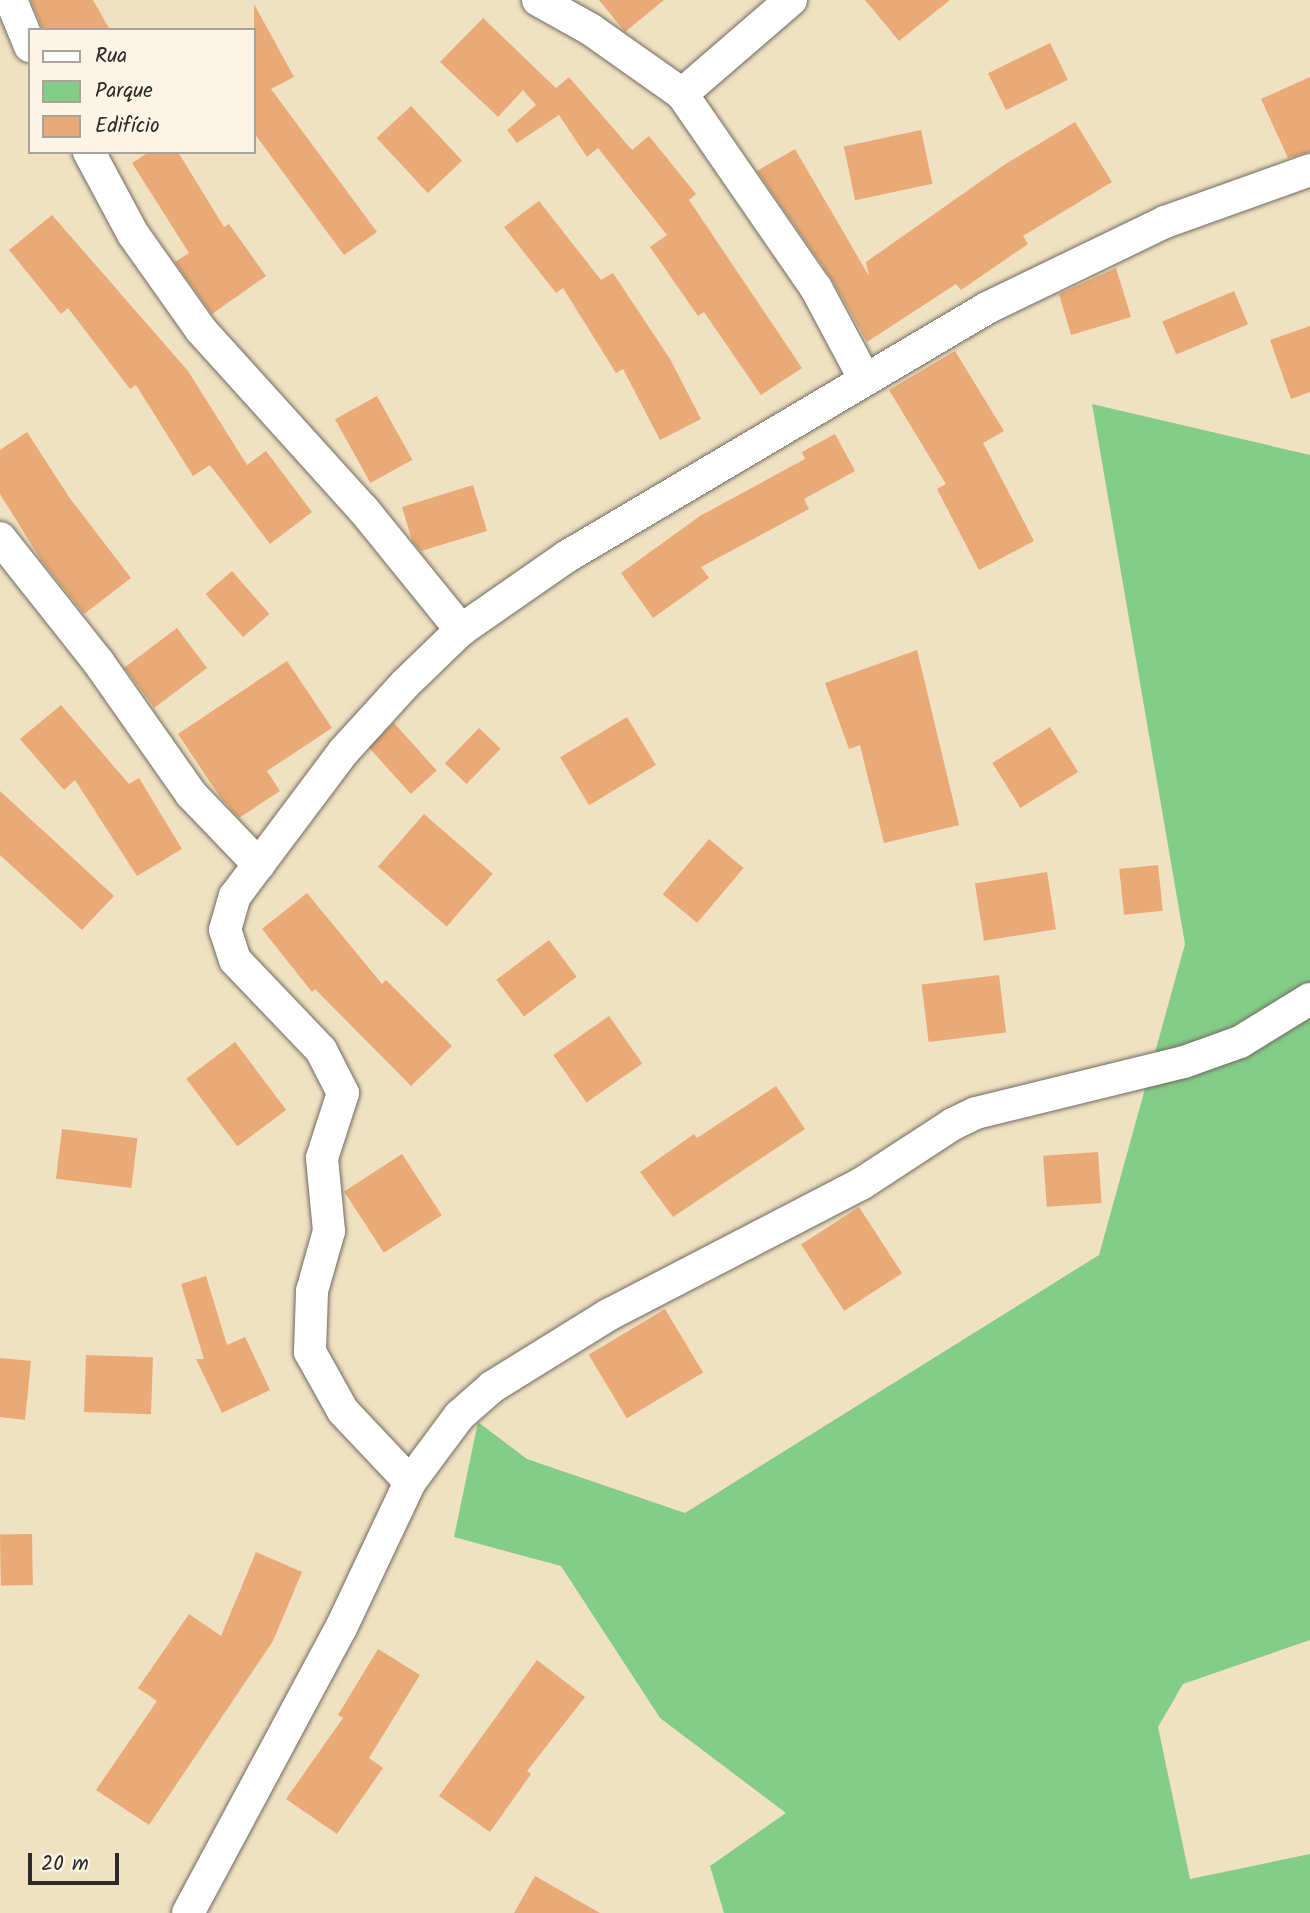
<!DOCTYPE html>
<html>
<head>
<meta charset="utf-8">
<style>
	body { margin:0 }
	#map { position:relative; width:1310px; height:1913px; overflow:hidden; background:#f0e1c2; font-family:Kalam,sans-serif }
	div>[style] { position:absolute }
	.green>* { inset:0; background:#84cd89 }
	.building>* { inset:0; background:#e9aa77; transform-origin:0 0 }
	.roads { filter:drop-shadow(0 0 2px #706b60) drop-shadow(0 0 2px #706b60) }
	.minor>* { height:32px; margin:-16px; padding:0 16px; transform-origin:16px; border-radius:16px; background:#fff }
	span { translate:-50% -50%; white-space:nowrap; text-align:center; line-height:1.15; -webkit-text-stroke:5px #fcf5e5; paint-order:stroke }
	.legend { position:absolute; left:28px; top:28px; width:228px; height:126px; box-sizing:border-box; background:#fcf5e5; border:2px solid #a8a49b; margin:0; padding:9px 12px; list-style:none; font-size:21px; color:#2b2b2b }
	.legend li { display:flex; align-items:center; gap:14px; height:35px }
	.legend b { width:35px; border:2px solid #a8a49b }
	.scale { position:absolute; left:28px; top:1853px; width:91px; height:32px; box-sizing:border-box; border:4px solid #2b2b2b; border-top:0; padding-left:9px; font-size:21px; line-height:24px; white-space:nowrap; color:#2b2b2b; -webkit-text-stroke:5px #fcf5e5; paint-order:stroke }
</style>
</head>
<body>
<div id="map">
	<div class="green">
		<div style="clip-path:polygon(1092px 404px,1310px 455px,1310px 1640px,1183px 1684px,1158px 1727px,1190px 1879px,1310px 1854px,1310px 1913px,724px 1913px,710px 1866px,786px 1813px,660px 1718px,561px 1566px,454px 1537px,478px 1422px,527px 1459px,685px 1513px,1099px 1255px,1185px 944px)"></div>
	</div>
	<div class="building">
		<div style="clip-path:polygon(31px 0,93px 0,110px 30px,43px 30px)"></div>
		<div style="clip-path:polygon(599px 0,664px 0,625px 32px)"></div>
		<div style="clip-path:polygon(865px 0,950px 0,899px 41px)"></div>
		<div style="clip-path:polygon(254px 4px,294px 77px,271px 89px,377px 232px,344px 255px,254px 133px)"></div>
		<div style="clip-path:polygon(483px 18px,556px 88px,569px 77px,632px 150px,649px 136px,696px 194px,689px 200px,802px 368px,761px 395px,704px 312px,698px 316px,650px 247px,667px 235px,598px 148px,587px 157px,559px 115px,517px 143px,507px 130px,536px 105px,523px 90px,498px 117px,440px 62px)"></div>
		<div style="left:1050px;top:43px;width:41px;height:69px;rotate:64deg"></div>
		<div style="clip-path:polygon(1310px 77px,1310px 152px,1288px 158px,1261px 99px)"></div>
		<div style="left:411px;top:106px;width:75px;height:47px;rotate:47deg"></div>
		<div style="clip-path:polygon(1075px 122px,1112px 182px,1023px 236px,1028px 244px,961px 290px,956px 284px,867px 342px,831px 278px,757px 171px,795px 149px,869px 276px,866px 262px,1004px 165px)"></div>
		<div style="left:921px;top:130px;width:55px;height:79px;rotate:78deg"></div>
		<div style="clip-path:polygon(149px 152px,178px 152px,224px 227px,229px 224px,266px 276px,212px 314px,175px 262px,189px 253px,132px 163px)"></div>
		<div style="clip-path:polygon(539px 201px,601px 280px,613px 273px,670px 359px,701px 419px,660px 440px,623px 369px,616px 373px,563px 288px,556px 293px,504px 227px)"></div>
		<div style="clip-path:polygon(52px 215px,188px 371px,247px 465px,266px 451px,312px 512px,270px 544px,210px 465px,193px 476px,136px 385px,130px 389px,68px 308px,61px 314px,9px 250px)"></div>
		<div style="clip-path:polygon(1116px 268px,1131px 317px,1071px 335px,1059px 294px)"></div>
		<div style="left:1234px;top:291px;width:36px;height:78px;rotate:67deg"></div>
		<div style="clip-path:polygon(1310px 326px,1310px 392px,1291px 399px,1270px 340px)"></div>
		<div style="clip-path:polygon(955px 351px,1004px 431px,983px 443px,1034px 541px,979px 570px,937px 489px,946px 484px,889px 390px)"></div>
		<div style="left:377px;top:396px;width:73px;height:48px;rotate:61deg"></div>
		<div style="clip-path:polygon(27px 432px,69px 497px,131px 578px,84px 614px,41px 560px,0 494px,0 450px)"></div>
		<div style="clip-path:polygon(835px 434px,855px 471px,804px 499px,809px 509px,701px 567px,709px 578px,653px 618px,621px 573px,700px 516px,805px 459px,802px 452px)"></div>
		<div style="clip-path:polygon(473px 485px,487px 531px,421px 551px,412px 541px,402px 507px)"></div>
		<div style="left:232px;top:571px;width:57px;height:35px;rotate:49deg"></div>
		<div style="left:177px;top:628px;width:50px;height:66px;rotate:53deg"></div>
		<div style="clip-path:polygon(917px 650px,959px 825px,884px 843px,860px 745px,849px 749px,825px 683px)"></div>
		<div style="clip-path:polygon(287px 661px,332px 728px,267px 771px,280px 791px,239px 818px,220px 797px,178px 734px)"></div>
		<div style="clip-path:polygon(61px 705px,129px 784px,139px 778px,182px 849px,137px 876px,75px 780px,64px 790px,20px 739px)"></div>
		<div style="left:627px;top:717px;width:56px;height:78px;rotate:59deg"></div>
		<div style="left:394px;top:723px;width:64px;height:35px;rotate:48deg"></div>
		<div style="left:1050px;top:727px;width:53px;height:68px;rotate:58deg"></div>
		<div style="left:479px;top:728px;width:30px;height:49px;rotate:44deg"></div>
		<div style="clip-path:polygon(0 791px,114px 896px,82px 930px,0 855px)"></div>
		<div style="left:424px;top:814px;width:91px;height:70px;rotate:41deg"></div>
		<div style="left:709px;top:839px;width:45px;height:72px;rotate:40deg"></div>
		<div style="left:1158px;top:865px;width:46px;height:39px;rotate:84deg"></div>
		<div style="left:1047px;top:872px;width:58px;height:73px;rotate:81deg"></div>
		<div style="clip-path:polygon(307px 893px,382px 984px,386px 980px,452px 1046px,411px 1086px,315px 989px,312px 992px,262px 929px)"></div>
		<div style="left:549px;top:940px;width:46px;height:66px;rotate:53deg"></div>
		<div style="left:999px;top:975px;width:58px;height:78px;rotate:83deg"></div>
		<div style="left:609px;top:1016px;width:58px;height:68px;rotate:55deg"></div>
		<div style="left:235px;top:1042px;width:85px;height:61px;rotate:53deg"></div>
		<div style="clip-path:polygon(776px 1086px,805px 1129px,673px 1217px,640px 1172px,694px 1134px,697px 1138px)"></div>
		<div style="left:62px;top:1129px;width:76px;height:50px;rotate:7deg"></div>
		<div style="left:1098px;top:1152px;width:51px;height:55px;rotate:86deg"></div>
		<div style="left:402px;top:1154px;width:73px;height:69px;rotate:57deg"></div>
		<div style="left:859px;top:1207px;width:79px;height:69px;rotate:57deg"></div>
		<div style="clip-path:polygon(206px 1276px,227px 1345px,245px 1337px,270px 1390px,222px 1413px,196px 1359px,204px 1359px,181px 1284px)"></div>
		<div style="left:665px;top:1309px;width:74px;height:89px;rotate:59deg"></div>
		<div style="left:86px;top:1355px;width:67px;height:57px;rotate:2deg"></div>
		<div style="clip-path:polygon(0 1358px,31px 1361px,25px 1420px,0 1417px)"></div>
		<div style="left:32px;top:1534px;width:51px;height:32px;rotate:89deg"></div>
		<div style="clip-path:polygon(256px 1552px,302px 1572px,273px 1641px,149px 1825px,96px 1790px,157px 1701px,138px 1688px,189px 1614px,221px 1636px)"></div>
		<div style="clip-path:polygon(378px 1649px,420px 1675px,369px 1758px,383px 1768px,337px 1834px,286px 1799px,343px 1718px,338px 1715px)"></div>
		<div style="clip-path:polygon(537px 1660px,585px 1697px,527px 1771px,531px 1774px,490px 1832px,439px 1796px)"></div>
		<div style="clip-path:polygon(535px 1876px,600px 1913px,514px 1913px)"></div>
	</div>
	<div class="roads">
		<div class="minor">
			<div style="left:11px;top:0;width:50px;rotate:67.6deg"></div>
			<div style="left:538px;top:0;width:60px;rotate:29.1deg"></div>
			<div style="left:590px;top:29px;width:113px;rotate:35.2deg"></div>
			<div style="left:682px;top:94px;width:236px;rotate:55.4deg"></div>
			<div style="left:816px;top:288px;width:102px;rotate:61.9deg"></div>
			<div style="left:682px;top:94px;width:144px;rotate:-40.8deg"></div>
			<div style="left:89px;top:152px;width:93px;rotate:61.8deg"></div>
			<div style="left:133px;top:234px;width:118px;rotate:54.7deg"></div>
			<div style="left:201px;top:330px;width:241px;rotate:47.9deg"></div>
			<div style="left:363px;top:509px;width:156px;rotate:51deg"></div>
			<div style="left:0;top:538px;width:159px;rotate:51.6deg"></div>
			<div style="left:99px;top:663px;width:160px;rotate:54.9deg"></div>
			<div style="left:191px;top:794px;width:98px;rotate:46.2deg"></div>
			<div style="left:410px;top:1482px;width:98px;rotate:-133.3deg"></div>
			<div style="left:343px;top:1411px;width:68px;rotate:-119.2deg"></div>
			<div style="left:310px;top:1352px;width:61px;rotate:-88.1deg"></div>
			<div style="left:312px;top:1291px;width:62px;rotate:-74.2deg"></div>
			<div style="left:329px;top:1231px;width:73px;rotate:-95.5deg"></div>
			<div style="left:322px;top:1158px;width:68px;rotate:-72.1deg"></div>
			<div style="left:343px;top:1093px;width:48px;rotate:-117.1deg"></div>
			<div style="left:321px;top:1050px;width:124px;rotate:-133.7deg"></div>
			<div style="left:235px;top:960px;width:32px;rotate:-108deg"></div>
			<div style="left:225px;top:930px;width:35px;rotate:-74deg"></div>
			<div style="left:235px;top:896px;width:181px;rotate:-53.1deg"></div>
			<div style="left:344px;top:751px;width:91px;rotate:-47.7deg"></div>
			<div style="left:405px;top:684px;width:78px;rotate:-44deg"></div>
			<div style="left:461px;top:630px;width:128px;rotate:-34.8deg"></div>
			<div style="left:566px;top:557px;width:489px;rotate:-30.6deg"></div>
			<div style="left:987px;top:308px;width:198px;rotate:-25.8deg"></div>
			<div style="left:1165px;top:222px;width:154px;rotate:-19.7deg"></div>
			<div style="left:188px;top:1913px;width:323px;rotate:-61.8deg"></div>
			<div style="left:341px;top:1628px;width:161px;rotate:-64.7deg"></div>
			<div style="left:410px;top:1482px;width:82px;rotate:-53.4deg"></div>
			<div style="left:459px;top:1416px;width:44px;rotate:-41.3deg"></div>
			<div style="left:492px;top:1387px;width:137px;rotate:-31.8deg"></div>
			<div style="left:608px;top:1315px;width:285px;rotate:-27.4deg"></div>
			<div style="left:861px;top:1184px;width:110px;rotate:-33.1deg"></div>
			<div style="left:953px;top:1124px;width:25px;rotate:-26deg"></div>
			<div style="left:976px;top:1113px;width:214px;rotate:-13.8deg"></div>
			<div style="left:1184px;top:1062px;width:59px;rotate:-19.7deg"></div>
			<div style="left:1240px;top:1042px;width:82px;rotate:-31.6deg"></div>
		</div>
	</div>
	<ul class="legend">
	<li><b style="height:9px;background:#fff"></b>Rua</li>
	<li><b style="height:19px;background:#84cd89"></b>Parque</li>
	<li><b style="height:19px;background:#e9aa77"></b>Edifício</li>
	</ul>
	<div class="scale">20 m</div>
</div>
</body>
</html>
